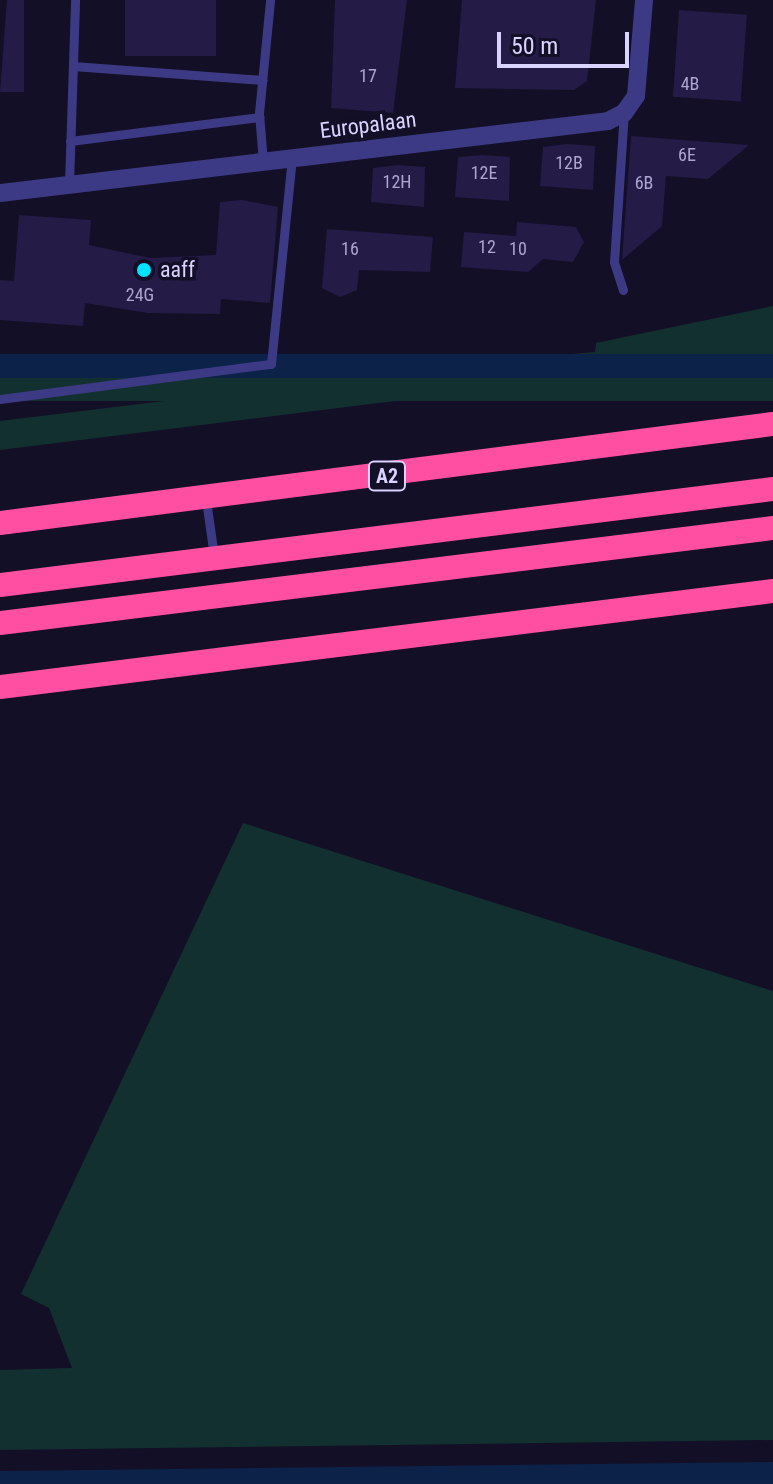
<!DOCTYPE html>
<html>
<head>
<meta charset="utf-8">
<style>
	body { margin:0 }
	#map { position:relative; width:773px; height:1484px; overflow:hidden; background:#130f26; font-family:"Roboto Condensed",sans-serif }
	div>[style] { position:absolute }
	.green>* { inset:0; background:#12302f; transform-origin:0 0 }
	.water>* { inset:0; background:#0c2248; transform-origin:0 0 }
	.building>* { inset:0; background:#241b47; transform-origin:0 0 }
	.lane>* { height:9px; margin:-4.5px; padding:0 4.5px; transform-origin:4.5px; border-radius:4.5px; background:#3d3a85 }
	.street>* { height:18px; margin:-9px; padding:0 9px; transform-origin:9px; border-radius:9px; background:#3d3a85 }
	.highway>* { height:24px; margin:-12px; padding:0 12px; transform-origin:12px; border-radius:12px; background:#ff4fa3 }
	.dots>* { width:22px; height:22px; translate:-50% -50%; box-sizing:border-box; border:4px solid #130f26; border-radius:50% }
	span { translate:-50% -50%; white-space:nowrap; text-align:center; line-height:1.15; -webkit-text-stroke:7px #130f26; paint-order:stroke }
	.number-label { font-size:18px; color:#aca6d1 }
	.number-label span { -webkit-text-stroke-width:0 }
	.shield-label span { padding:2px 6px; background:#130f26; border:2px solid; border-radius:6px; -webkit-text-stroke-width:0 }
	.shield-label { font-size:20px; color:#d9d4ff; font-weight:700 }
	.street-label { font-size:22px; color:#d9d4ff }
	.poi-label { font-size:22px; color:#d9d4ff }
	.left { translate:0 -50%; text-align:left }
	.scale { position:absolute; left:497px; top:32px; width:132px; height:36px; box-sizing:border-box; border:4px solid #d9d4ff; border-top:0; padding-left:10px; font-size:24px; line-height:28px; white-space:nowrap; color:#d9d4ff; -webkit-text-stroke:6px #130f26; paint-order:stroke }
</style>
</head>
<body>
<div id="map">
	<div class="green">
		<div style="clip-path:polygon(773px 306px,773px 354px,0 450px,0 421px,279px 387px,280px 379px,595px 352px,596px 343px)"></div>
		<div style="left:773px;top:378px;width:23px;height:779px;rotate:90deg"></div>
		<div style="clip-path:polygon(243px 823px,773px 991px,773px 1440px,0 1450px,0 1370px,72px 1368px,49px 1308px,21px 1294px)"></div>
	</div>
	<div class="water">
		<div style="left:773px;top:354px;width:24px;height:779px;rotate:90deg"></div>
		<div style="clip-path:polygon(773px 1462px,773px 1484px,0 1484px,0 1471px)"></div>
	</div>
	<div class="building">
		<div style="clip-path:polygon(7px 0,24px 0,24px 92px,0 92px)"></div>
		<div style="left:125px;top:0;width:91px;height:56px"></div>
		<div style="clip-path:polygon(335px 0,407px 0,393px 113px,331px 108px)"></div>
		<div style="clip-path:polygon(462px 0,596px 0,587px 81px,574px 90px,455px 88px)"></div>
		<div style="left:679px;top:10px;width:68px;height:87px;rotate:4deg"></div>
		<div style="clip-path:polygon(631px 136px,749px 145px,708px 179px,666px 176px,662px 226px,622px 260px)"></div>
		<div style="clip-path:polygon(567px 144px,595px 146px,593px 190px,540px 186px,543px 147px)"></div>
		<div style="clip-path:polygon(482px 155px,510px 157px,509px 201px,455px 197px,458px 157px)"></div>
		<div style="clip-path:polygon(397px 165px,425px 167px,424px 207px,371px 202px,373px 168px)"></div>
		<div style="clip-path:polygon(242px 200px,278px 207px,270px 303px,221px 299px,220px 314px,148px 313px,85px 303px,83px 326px,0 320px,0 280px,14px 281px,19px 215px,91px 220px,89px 245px,150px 258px,216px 255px,220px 202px)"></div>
		<div style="clip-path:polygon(517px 222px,576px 227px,584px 242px,573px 262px,543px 259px,528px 272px,461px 267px,464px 232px,516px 236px)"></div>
		<div style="clip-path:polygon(327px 229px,433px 237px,430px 272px,359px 270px,357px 290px,340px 297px,322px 288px)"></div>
	</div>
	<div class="lane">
		<div style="left:73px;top:66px;width:190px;rotate:4.2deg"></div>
		<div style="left:70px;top:141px;width:191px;rotate:-7.2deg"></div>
		<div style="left:263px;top:162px;width:49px;rotate:-94.7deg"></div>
		<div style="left:259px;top:113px;width:114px;rotate:-84.4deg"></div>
		<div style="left:69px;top:184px;width:184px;rotate:-88.1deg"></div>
		<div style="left:623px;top:290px;width:29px;rotate:-108deg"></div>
		<div style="left:614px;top:262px;width:149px;rotate:-86.2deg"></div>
		<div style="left:0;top:399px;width:273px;rotate:-7.4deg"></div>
		<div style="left:271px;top:364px;width:207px;rotate:-84.2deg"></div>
		<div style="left:206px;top:500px;width:57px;rotate:81.9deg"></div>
	</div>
	<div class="street">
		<div style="left:0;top:193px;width:612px;rotate:-6.75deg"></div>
		<div style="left:608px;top:121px;width:18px;rotate:-27deg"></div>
		<div style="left:624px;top:113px;width:21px;rotate:-55deg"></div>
		<div style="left:636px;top:96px;width:96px;rotate:-85.2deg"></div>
	</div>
	<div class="highway">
		<div style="left:0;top:523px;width:779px;rotate:-7.3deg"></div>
		<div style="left:0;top:585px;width:779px;rotate:-7.08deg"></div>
		<div style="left:0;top:623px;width:779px;rotate:-7.01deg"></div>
		<div style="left:0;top:687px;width:779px;rotate:-7.08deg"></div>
	</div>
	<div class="dots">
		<div style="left:144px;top:270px;background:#00e5ff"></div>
	</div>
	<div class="number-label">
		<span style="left:368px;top:76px">17</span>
		<span style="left:690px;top:84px">4B</span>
		<span style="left:687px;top:155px">6E</span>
		<span style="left:569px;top:163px">12B</span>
		<span style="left:484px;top:173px">12E</span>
		<span style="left:397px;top:182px">12H</span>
		<span style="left:644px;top:183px">6B</span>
		<span style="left:487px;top:247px">12</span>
		<span style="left:350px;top:249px">16</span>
		<span style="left:518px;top:249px">10</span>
		<span style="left:140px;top:295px">24G</span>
	</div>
	<div class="shield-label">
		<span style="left:387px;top:476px">A2</span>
	</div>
	<div class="street-label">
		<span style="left:368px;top:125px;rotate:-7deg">Europalaan</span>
	</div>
	<div class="poi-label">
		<span class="left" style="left:160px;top:270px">aaff</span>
	</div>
	<div class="scale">50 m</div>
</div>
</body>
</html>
